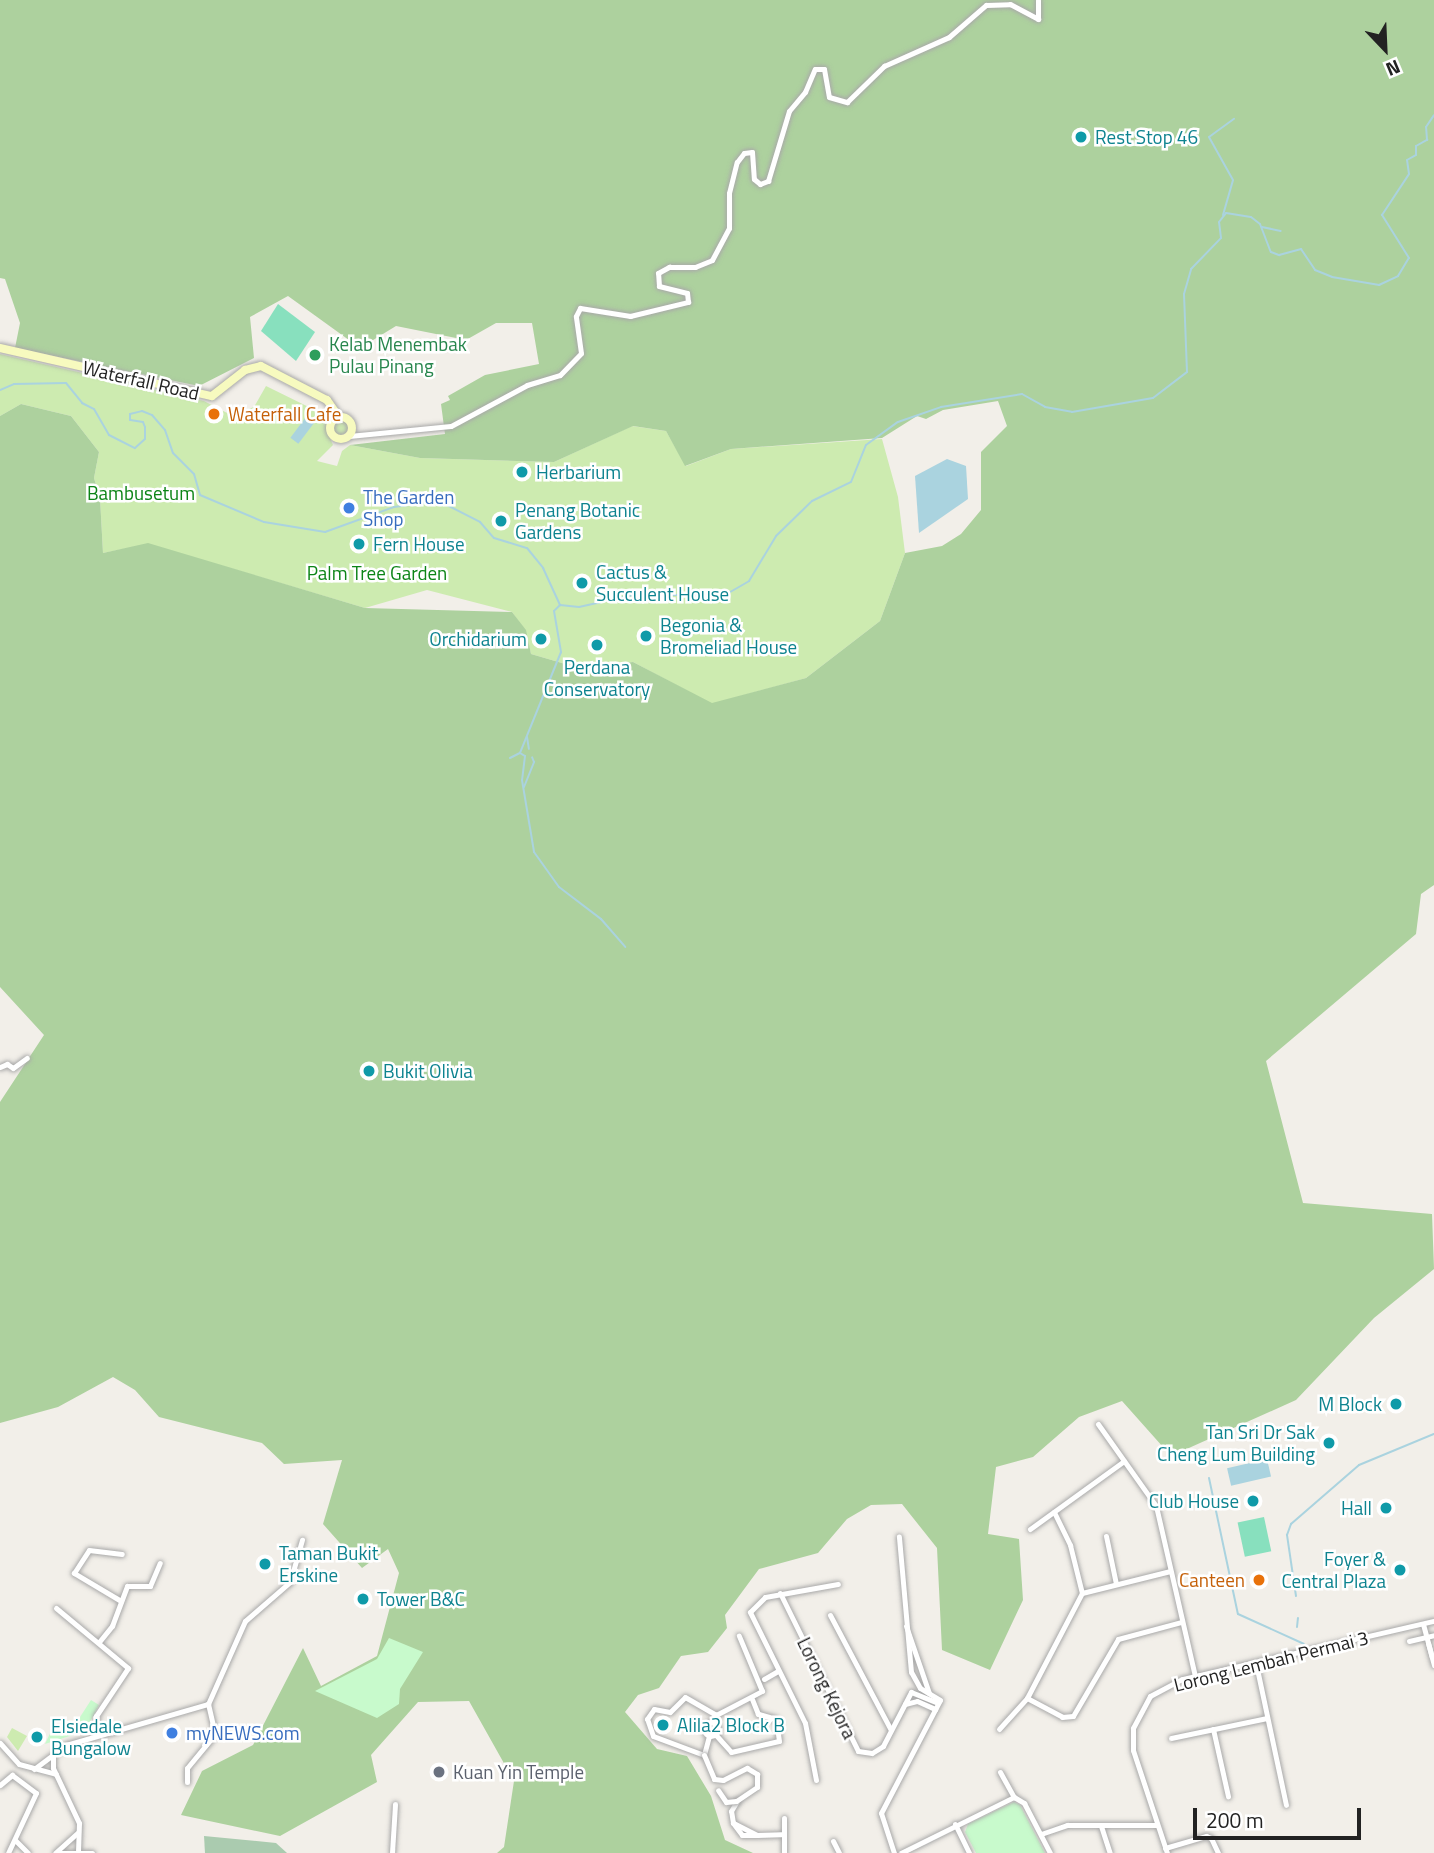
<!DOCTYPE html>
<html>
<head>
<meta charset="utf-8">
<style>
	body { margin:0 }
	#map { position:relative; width:1434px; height:1853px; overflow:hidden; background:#f2efe9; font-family:"Titillium Web",sans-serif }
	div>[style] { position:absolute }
	.grass>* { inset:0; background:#cdebb0 }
	.round { border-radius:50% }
	.forest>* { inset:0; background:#add19e }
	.cemetery>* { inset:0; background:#aacbaf }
	.park>* { inset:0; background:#c8facc }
	.pitch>* { inset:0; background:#88e0be; transform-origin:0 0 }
	.water>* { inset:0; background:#aad3df; transform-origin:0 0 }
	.stream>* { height:2px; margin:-1px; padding:0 1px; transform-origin:1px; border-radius:1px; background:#aad3df }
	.roads { filter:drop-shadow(0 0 2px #a9a9a9) drop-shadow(0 0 2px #a9a9a9) }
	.street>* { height:5px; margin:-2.5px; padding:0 2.5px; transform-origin:2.5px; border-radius:2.5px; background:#fff }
	.street>.ring { margin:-2.5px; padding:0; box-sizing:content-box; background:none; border:5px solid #fff; border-radius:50% }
	.secondary>* { height:8px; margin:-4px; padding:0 4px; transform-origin:4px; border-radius:4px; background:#f7fabf }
	.secondary>.ring { margin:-4px; padding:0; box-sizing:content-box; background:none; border:8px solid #f7fabf; border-radius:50% }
	.bridges { filter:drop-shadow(0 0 2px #a9a9a9) drop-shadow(0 0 2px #a9a9a9) }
	.street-bridge>* { height:5px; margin:-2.5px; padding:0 2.5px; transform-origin:2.5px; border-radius:2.5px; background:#fff }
	.dots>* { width:19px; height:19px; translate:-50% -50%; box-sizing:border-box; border:4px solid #fff; border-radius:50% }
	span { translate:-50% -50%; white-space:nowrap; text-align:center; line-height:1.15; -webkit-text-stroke:5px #fff; paint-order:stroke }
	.culture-label { font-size:19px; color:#0d838f }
	.left { translate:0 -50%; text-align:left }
	.right { translate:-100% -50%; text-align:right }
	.leisure-label { font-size:19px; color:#27864d }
	.street-label { font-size:19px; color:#222 }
	.food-label { font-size:19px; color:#c56008 }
	.park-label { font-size:19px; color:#0c8416 }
	.shop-label { font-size:19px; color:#366cbe }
	.worship-label { font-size:19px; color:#5b616d }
	.north { position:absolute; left:1350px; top:14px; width:70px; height:70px; -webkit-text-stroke:5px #fff; paint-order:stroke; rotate:157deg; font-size:19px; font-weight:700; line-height:28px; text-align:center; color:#222 }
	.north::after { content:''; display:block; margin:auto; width:24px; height:32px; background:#222; clip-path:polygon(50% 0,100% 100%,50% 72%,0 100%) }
	.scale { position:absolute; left:1193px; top:1808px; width:168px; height:32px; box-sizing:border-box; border:4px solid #222; border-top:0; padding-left:9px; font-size:21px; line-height:24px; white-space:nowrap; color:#222; -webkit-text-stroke:5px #fff; paint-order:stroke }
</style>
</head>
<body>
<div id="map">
	<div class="grass">
		<div style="clip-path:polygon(0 354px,204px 401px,231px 415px,254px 407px,266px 386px,329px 417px,326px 429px,333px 445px,317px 461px,337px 466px,342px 451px,350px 445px,420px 458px,554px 462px,632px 426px,666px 431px,686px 466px,731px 449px,882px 439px,898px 497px,905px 553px,880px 621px,806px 678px,712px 704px,633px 662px,579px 668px,531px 654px,525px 630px,512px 612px,427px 590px,365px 608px,148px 544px,103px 553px,100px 498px,94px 478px,99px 452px,71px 416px,21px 404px,0 416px)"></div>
		<div class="round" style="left:332px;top:419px;width:16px;height:16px"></div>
		<div style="clip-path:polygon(12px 1728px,27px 1736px,18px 1751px,7px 1737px)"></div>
	</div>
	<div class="forest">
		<div style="clip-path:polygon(0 0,1434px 0,1434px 885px,1421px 894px,1416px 934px,1266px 1061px,1303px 1203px,1432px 1214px,1434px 1269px,1374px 1318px,1296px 1400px,1171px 1456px,1122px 1401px,1079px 1417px,1033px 1457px,996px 1467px,988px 1534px,1019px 1539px,1023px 1600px,990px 1670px,942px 1650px,937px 1548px,902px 1504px,871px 1505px,847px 1519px,818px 1553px,759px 1569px,725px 1615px,727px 1628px,708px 1652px,681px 1656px,659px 1688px,638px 1695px,625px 1712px,657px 1749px,687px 1756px,711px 1796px,725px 1840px,753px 1853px,497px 1853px,504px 1847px,514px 1781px,469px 1701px,418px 1702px,371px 1755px,377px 1782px,280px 1836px,181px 1815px,202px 1771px,253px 1745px,303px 1648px,321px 1686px,377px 1656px,399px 1573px,388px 1549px,362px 1568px,323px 1524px,342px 1460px,284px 1464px,262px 1443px,159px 1417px,135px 1390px,113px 1377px,58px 1407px,0 1423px,0 1102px,44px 1035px,0 987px,0 416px,21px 404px,71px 416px,99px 452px,94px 478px,100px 498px,103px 553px,148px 543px,365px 608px,512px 612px,526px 630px,531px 654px,579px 668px,633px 662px,712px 703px,806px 678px,880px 621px,905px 553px,942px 546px,961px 534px,981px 510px,981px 452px,1007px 426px,998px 401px,943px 410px,926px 419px,917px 416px,882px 438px,731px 449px,685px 466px,666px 431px,633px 426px,554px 462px,420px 458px,350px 445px,445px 434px,441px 404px,450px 400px,448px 396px,485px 375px,539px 364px,532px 323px,496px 323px,466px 340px,396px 326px,360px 348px,288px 296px,250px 317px,254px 358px,199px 386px,15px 348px,20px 323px,5px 279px,0 278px)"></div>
	</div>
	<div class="cemetery">
		<div style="clip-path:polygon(204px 1836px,276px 1843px,287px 1853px,205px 1853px)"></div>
	</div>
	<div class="park">
		<div style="clip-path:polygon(389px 1638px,423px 1652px,400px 1689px,399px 1704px,377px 1718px,315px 1691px,377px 1659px)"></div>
		<div style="clip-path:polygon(91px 1700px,99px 1705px,85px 1731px,45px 1744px,54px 1725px,71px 1731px)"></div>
		<div style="clip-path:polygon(1014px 1802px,1020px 1805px,1045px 1853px,976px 1853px,965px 1832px,968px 1824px)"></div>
	</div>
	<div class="pitch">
		<div style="clip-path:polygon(278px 304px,315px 332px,296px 361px,261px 331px)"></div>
		<div style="left:1264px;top:1517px;width:35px;height:27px;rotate:78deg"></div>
	</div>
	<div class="water">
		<div style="left:306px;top:417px;width:10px;height:26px;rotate:37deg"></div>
		<div style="clip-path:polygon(947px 459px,966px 466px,968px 499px,919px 533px,915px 476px)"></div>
		<div style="left:1267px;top:1459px;width:18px;height:41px;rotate:77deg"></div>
	</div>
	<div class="stream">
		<div style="left:1223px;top:215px;width:36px;rotate:-74deg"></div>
		<div style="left:1233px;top:180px;width:49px;rotate:-119.2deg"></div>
		<div style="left:1209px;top:137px;width:31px;rotate:-36deg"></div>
		<div style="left:1262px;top:227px;width:19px;rotate:12deg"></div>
		<div style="left:0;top:390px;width:15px;rotate:-23deg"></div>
		<div style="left:14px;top:384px;width:52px;rotate:-1.1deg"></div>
		<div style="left:66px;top:383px;width:26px;rotate:51deg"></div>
		<div style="left:82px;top:403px;width:13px;rotate:27deg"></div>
		<div style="left:94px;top:409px;width:30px;rotate:60deg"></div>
		<div style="left:109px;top:435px;width:29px;rotate:27deg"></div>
		<div style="left:135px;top:448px;width:13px;rotate:-42deg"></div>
		<div style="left:145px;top:439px;width:12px;rotate:-90deg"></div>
		<div style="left:145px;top:427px;width:5px;rotate:-112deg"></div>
		<div style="left:143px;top:422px;width:13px;rotate:-171deg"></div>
		<div style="left:130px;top:420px;width:6px;rotate:-90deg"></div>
		<div style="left:130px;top:414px;width:12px;rotate:-14deg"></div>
		<div style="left:142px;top:411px;width:11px;rotate:22deg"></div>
		<div style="left:152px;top:415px;width:20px;rotate:49deg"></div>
		<div style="left:165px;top:430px;width:24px;rotate:71deg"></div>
		<div style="left:173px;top:453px;width:30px;rotate:45deg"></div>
		<div style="left:194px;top:474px;width:22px;rotate:74deg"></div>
		<div style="left:200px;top:495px;width:69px;rotate:22.9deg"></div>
		<div style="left:264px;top:522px;width:62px;rotate:9.3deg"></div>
		<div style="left:325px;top:532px;width:73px;rotate:-19.9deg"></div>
		<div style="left:394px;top:507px;width:45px;rotate:-7.6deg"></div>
		<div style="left:439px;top:501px;width:46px;rotate:27.1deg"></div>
		<div style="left:480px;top:522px;width:21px;rotate:49deg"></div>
		<div style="left:494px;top:538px;width:34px;rotate:17deg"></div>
		<div style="left:527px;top:548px;width:26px;rotate:51deg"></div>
		<div style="left:543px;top:568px;width:41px;rotate:65.3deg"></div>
		<div style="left:560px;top:605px;width:19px;rotate:6deg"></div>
		<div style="left:579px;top:607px;width:55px;rotate:-12.5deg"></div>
		<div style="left:633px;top:595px;width:92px"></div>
		<div style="left:725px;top:595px;width:28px;rotate:-30deg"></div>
		<div style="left:749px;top:581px;width:52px;rotate:-59deg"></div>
		<div style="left:776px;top:536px;width:50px;rotate:-44.2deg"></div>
		<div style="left:812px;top:501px;width:43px;rotate:-26deg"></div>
		<div style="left:851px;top:482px;width:40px;rotate:-68deg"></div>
		<div style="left:866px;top:445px;width:39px;rotate:-36deg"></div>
		<div style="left:898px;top:422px;width:46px;rotate:-19.2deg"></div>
		<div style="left:941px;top:407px;width:82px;rotate:-9.1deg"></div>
		<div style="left:1022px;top:394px;width:26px;rotate:29deg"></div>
		<div style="left:1045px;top:407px;width:27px;rotate:10deg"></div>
		<div style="left:1072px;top:412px;width:82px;rotate:-9.8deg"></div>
		<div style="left:1153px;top:398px;width:43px;rotate:-37.4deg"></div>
		<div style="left:1187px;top:372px;width:78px;rotate:-92.2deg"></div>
		<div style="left:1184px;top:294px;width:26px;rotate:-74deg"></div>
		<div style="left:1191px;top:269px;width:43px;rotate:-45.9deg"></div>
		<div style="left:1221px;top:238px;width:16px;rotate:-97deg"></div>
		<div style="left:1219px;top:222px;width:11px;rotate:-52deg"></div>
		<div style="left:1226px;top:213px;width:25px;rotate:9deg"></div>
		<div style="left:1251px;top:217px;width:11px;rotate:38deg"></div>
		<div style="left:1260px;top:224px;width:30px;rotate:69deg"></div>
		<div style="left:1271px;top:252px;width:9px;rotate:21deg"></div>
		<div style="left:1279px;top:255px;width:23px;rotate:-15deg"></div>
		<div style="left:1301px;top:249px;width:25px;rotate:56deg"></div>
		<div style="left:1315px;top:270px;width:18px;rotate:22deg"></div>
		<div style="left:1332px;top:277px;width:48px;rotate:9.7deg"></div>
		<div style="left:1379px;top:285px;width:21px;rotate:-25deg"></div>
		<div style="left:1398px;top:276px;width:21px;rotate:-59deg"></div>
		<div style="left:1409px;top:258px;width:51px;rotate:-122.1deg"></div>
		<div style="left:1382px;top:215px;width:49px;rotate:-56.6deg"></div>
		<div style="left:1409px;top:174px;width:14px;rotate:-98deg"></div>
		<div style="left:1407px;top:160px;width:10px;rotate:-29deg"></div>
		<div style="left:1416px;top:155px;width:9px;rotate:-90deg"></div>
		<div style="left:1416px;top:146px;width:13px;rotate:-29deg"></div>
		<div style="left:1427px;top:140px;width:13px;rotate:-94deg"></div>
		<div style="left:1426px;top:127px;width:14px;rotate:-56deg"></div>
		<div style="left:560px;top:605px;width:8px;rotate:135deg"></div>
		<div style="left:554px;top:611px;width:42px;rotate:80.3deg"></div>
		<div style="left:561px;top:652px;width:109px;rotate:112.1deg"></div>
		<div style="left:520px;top:753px;width:6px;rotate:31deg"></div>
		<div style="left:525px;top:756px;width:24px;rotate:97deg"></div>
		<div style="left:522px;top:780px;width:73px;rotate:80.5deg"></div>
		<div style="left:534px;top:852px;width:43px;rotate:54.5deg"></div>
		<div style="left:559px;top:887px;width:53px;rotate:37.3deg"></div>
		<div style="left:601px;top:919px;width:37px;rotate:49deg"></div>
		<div style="left:527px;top:737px;width:12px;rotate:81deg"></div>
		<div style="left:510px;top:758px;width:11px;rotate:-27deg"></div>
		<div style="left:524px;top:787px;width:27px;rotate:-68deg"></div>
		<div style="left:534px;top:762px;width:5px;rotate:-112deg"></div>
		<div style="left:1209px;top:1478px;width:139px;rotate:78deg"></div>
		<div style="left:1238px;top:1614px;width:72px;rotate:24.4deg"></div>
		<div style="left:1296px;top:1596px;width:62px;rotate:-98.4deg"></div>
		<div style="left:1287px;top:1535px;width:12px;rotate:-70deg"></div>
		<div style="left:1291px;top:1524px;width:90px;rotate:-40.9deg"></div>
		<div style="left:1359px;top:1465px;width:81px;rotate:-22.5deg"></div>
		<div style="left:1297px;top:1627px;width:9px;rotate:-84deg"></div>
	</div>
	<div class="roads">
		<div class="street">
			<div style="left:349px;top:436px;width:102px;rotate:-5.6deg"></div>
			<div style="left:451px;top:426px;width:86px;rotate:-28.3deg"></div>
			<div style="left:527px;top:385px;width:34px;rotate:-17deg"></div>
			<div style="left:560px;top:375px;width:30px;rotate:-46deg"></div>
			<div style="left:581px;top:353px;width:37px;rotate:-98deg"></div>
			<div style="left:576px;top:316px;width:9px;rotate:-63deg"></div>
			<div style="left:580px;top:308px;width:51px;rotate:9.1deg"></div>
			<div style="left:630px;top:316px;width:60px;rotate:-13.6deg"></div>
			<div style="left:688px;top:302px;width:9px;rotate:-96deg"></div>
			<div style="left:687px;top:293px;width:29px;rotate:-166deg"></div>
			<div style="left:659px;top:286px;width:13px;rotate:-94deg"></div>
			<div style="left:658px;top:273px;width:13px;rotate:-29deg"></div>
			<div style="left:669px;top:267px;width:26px"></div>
			<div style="left:695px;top:267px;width:18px;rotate:-22deg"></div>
			<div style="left:712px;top:260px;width:36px;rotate:-62deg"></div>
			<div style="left:729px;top:228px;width:35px;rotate:-90deg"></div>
			<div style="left:729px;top:193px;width:32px;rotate:-76deg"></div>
			<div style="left:737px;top:162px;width:11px;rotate:-52deg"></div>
			<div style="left:744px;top:153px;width:8px;rotate:-7deg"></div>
			<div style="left:752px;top:152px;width:27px;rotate:86deg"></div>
			<div style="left:754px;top:179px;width:8px;rotate:40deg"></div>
			<div style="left:760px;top:184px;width:9px;rotate:-21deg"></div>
			<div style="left:768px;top:181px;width:73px;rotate:-73.3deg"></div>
			<div style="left:789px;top:111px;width:25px;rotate:-50deg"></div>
			<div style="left:805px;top:92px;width:25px;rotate:-67deg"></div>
			<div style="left:815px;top:69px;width:9px"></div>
			<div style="left:824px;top:69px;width:28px;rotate:80deg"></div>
			<div style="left:829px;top:97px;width:19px;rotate:16deg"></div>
			<div style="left:847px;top:102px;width:52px;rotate:-44.2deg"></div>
			<div style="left:884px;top:66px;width:71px;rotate:-24deg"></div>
			<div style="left:949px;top:37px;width:49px;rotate:-40.9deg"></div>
			<div style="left:986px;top:5px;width:24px;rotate:-2deg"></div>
			<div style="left:1010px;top:4px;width:32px;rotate:28deg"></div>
			<div style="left:1038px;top:19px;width:19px;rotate:-90deg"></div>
			<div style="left:0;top:1067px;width:8px;rotate:-23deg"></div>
			<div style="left:7px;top:1064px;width:7px;rotate:34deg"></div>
			<div style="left:13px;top:1068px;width:17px;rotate:-36deg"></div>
			<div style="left:1098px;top:1424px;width:100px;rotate:54.7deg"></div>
			<div style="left:1156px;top:1506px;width:174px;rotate:77.1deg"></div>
			<div style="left:1054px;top:1512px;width:37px;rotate:64deg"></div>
			<div style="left:1070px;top:1545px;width:49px;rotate:76deg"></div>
			<div style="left:1030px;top:1529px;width:116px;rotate:-35.9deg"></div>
			<div style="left:1106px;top:1536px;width:49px;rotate:78.2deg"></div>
			<div style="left:780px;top:1593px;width:176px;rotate:63.7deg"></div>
			<div style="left:858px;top:1751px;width:14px;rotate:8deg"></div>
			<div style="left:872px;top:1753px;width:13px;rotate:-32deg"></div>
			<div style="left:883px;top:1746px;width:61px;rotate:-62.6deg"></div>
			<div style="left:911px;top:1692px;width:29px;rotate:22deg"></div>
			<div style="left:121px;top:1601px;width:55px;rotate:-149.2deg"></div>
			<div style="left:74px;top:1573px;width:27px;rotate:-57deg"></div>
			<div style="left:89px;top:1550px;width:33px;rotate:7deg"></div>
			<div style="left:56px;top:1608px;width:94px;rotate:39.8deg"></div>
			<div style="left:128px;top:1668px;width:58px;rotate:123.7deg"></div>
			<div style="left:96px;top:1716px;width:19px;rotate:84deg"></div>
			<div style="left:830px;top:1615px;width:130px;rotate:62.1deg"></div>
			<div style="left:1423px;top:1624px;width:34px;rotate:75deg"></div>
			<div style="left:906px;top:1626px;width:71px;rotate:71.1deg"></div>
			<div style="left:1409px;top:1641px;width:26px;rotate:-13deg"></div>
			<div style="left:99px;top:1642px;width:21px;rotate:-51deg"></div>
			<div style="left:112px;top:1626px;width:43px;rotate:-69.4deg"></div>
			<div style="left:127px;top:1586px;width:23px"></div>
			<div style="left:150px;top:1586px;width:25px;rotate:-67deg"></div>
			<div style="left:1428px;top:1643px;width:23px;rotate:75deg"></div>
			<div style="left:1256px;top:1664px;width:144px;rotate:78deg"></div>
			<div style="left:764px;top:1679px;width:16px;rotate:-30deg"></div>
			<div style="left:1027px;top:1698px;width:40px;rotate:28deg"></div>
			<div style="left:1062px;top:1717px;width:11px;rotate:-5deg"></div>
			<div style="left:1073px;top:1716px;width:89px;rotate:-59.7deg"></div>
			<div style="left:1118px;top:1639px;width:65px;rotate:-15.1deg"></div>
			<div style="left:905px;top:1704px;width:12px;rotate:-14deg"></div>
			<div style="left:917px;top:1701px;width:20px;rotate:24deg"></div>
			<div class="ring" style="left:704px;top:1722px;width:9px;height:9px"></div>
			<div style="left:713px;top:1723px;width:9px;rotate:-69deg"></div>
			<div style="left:716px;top:1715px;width:52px;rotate:-27.6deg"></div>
			<div style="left:762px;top:1691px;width:60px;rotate:-112.7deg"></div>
			<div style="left:999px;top:1729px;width:42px;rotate:-47.9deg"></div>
			<div style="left:1027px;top:1698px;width:119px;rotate:-62.4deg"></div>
			<div style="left:1082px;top:1593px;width:91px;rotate:-14deg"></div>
			<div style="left:1213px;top:1729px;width:69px;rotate:77.4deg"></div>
			<div style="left:715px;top:1734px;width:24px;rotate:48deg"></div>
			<div style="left:731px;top:1752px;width:49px;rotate:-12.9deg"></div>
			<div style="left:779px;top:1741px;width:22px;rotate:-98deg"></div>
			<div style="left:776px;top:1719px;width:19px;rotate:-164deg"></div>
			<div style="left:758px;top:1714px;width:16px;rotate:-112deg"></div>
			<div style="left:709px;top:1736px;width:20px;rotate:105deg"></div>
			<div style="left:704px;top:1755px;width:54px;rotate:-159.6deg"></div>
			<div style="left:653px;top:1736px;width:18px;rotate:-109deg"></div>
			<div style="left:647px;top:1719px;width:12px;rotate:-55deg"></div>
			<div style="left:654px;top:1709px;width:16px;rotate:11deg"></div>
			<div style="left:670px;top:1712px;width:21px;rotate:-45deg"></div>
			<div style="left:685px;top:1697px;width:36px;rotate:30deg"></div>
			<div style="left:1171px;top:1738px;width:98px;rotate:-11.8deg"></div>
			<div style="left:0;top:1743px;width:28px;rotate:48deg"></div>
			<div style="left:19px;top:1764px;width:38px;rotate:15deg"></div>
			<div style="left:53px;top:1755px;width:13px;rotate:90deg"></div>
			<div style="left:53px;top:1768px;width:61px;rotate:64.7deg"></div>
			<div style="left:79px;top:1823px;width:29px;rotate:92deg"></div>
			<div style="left:34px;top:1769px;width:40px;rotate:-37deg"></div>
			<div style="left:66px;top:1745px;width:148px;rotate:-16.1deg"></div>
			<div style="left:208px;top:1704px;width:91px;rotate:-66deg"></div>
			<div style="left:245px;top:1621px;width:60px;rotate:-40.9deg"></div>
			<div style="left:290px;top:1582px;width:44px;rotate:-74.1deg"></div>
			<div style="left:1000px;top:1772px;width:29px;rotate:61deg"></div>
			<div style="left:1014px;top:1797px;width:12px;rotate:31deg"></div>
			<div style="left:1024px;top:1803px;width:56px;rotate:62.5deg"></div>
			<div style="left:816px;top:1780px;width:58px;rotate:-100.9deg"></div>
			<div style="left:805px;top:1723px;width:124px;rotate:-116.4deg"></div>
			<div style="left:750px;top:1612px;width:21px;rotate:-45deg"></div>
			<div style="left:765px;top:1597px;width:74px;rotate:-10.1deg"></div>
			<div style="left:187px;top:1782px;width:14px;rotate:-90deg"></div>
			<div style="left:187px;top:1768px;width:44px;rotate:-50.5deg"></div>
			<div style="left:215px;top:1734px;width:31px;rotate:-103deg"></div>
			<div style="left:0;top:1785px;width:16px;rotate:-40deg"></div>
			<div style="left:12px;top:1775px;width:30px;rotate:37deg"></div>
			<div style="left:36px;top:1793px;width:66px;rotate:115deg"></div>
			<div style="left:784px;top:1818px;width:35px;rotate:90deg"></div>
			<div style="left:733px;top:1823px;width:12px;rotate:-99deg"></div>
			<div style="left:731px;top:1811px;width:12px;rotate:-59deg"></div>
			<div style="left:955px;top:1824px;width:32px;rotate:64deg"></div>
			<div style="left:1101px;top:1826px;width:28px;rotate:72deg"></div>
			<div style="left:1041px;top:1834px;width:28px;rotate:-19deg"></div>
			<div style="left:1067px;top:1825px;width:90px"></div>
			<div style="left:757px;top:1835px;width:27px;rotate:-153deg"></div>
			<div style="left:733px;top:1823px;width:15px;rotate:53deg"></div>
			<div style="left:742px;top:1835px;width:15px"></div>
			<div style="left:757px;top:1835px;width:24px;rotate:-2deg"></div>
			<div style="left:16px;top:1841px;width:17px;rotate:45deg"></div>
			<div style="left:833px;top:1841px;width:13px;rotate:63deg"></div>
			<div style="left:1165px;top:1848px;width:43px;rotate:-16.3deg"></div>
			<div style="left:1206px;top:1836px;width:5px;rotate:22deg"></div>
			<div style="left:1211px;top:1838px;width:17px;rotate:65deg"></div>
			<div style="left:55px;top:1853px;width:31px;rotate:-42deg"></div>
			<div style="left:61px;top:1853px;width:31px"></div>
			<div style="left:392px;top:1853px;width:49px;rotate:-86.5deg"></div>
			<div style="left:894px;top:1853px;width:42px;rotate:-108deg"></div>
			<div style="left:881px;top:1813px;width:127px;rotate:-62.4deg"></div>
			<div style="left:940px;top:1700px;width:23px;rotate:-149deg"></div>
			<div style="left:920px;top:1688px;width:18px;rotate:-119deg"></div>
			<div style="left:911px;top:1672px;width:136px;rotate:-95.1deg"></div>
			<div style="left:901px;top:1853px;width:126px;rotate:-26.4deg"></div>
			<div style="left:1167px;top:1853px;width:108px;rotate:-108.3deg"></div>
			<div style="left:1133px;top:1750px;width:22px;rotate:-90deg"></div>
			<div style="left:1133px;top:1728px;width:36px;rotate:-62deg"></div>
			<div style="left:1150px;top:1696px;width:36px;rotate:-28deg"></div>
			<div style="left:1182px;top:1679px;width:259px;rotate:-13deg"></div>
		</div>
		<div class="secondary">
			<div style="left:0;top:348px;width:217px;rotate:12.8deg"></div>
			<div style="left:212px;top:396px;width:42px;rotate:-38.2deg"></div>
			<div style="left:245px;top:370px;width:16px;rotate:-14deg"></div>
			<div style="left:261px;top:366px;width:74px;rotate:27.3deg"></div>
			<div style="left:327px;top:400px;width:21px;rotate:55deg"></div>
			<div class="ring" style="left:330px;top:417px;width:14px;height:14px"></div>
		</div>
	</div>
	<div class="bridges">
		<div class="street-bridge">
			<div style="left:704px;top:1755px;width:26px;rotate:67deg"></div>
			<div style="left:714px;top:1779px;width:9px;rotate:6deg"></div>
			<div style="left:723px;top:1780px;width:27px;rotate:-27deg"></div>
			<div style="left:747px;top:1768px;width:12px;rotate:31deg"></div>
			<div style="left:757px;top:1774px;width:13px;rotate:90deg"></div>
			<div style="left:757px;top:1787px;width:25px;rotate:146deg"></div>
			<div style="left:736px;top:1801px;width:10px;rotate:174deg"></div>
			<div style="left:726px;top:1802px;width:14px;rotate:-124deg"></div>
		</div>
	</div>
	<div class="dots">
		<div style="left:1081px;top:137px;background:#0f9aa8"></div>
		<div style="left:315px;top:355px;background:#2e9e5b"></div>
		<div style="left:214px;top:414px;background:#e8710a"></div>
		<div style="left:522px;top:472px;background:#0f9aa8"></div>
		<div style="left:349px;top:508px;background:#3f7fe0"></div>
		<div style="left:501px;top:521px;background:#0f9aa8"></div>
		<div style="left:359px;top:544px;background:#0f9aa8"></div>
		<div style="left:582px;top:583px;background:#0f9aa8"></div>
		<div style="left:646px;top:636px;background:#0f9aa8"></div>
		<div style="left:541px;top:639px;background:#0f9aa8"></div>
		<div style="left:597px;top:645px;background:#0f9aa8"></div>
		<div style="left:369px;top:1071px;background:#0f9aa8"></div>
		<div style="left:1396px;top:1404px;background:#0f9aa8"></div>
		<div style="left:1329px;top:1443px;background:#0f9aa8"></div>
		<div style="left:1253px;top:1501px;background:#0f9aa8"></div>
		<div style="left:1386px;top:1508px;background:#0f9aa8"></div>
		<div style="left:265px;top:1564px;background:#0f9aa8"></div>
		<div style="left:1400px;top:1570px;background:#0f9aa8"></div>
		<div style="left:1259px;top:1580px;background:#e8710a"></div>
		<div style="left:363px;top:1599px;background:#0f9aa8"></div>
		<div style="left:663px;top:1725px;background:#0f9aa8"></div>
		<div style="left:172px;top:1733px;background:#3f7fe0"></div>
		<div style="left:37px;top:1737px;background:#0f9aa8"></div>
		<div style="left:439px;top:1772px;background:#6b7280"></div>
	</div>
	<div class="culture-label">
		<span class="left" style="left:1095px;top:137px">Rest Stop 46</span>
		<span class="left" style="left:536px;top:472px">Herbarium</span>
		<span class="left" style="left:515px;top:521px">Penang Botanic<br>Gardens</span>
		<span class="left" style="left:373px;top:544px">Fern House</span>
		<span class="left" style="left:596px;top:583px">Cactus &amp;<br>Succulent House</span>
		<span class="left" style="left:660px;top:636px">Begonia &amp;<br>Bromeliad House</span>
		<span class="right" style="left:527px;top:639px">Orchidarium</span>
		<span style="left:597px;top:678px">Perdana<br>Conservatory</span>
		<span class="left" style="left:383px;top:1071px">Bukit Olivia</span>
		<span class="right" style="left:1382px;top:1404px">M Block</span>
		<span class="right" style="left:1315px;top:1443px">Tan Sri Dr Sak<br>Cheng Lum Building</span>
		<span class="right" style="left:1239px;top:1501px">Club House</span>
		<span class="right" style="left:1372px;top:1508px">Hall</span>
		<span class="left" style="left:279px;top:1564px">Taman Bukit<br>Erskine</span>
		<span class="right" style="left:1386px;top:1570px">Foyer &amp;<br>Central Plaza</span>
		<span class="left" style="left:377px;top:1599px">Tower B&amp;C</span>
		<span class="left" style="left:677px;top:1725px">Alila2 Block B</span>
		<span class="left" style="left:51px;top:1737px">Elsiedale<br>Bungalow</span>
	</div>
	<div class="leisure-label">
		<span class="left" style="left:329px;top:355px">Kelab Menembak<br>Pulau Pinang</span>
	</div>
	<div class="street-label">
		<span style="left:141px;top:380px;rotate:13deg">Waterfall Road</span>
		<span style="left:1271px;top:1661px;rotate:-14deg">Lorong Lembah Permai 3</span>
		<span style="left:827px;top:1688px;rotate:64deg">Lorong Kejora</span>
	</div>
	<div class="food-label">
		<span class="left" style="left:228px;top:414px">Waterfall Cafe</span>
		<span class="right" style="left:1245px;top:1580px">Canteen</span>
	</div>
	<div class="park-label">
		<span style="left:141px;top:493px">Bambusetum</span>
		<span style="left:377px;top:573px">Palm Tree Garden</span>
	</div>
	<div class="shop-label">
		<span class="left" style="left:363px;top:508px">The Garden<br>Shop</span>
		<span class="left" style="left:186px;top:1733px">myNEWS.com</span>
	</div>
	<div class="worship-label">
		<span class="left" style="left:453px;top:1772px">Kuan Yin Temple</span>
	</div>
	<div class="north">N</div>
	<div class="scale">200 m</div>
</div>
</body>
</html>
